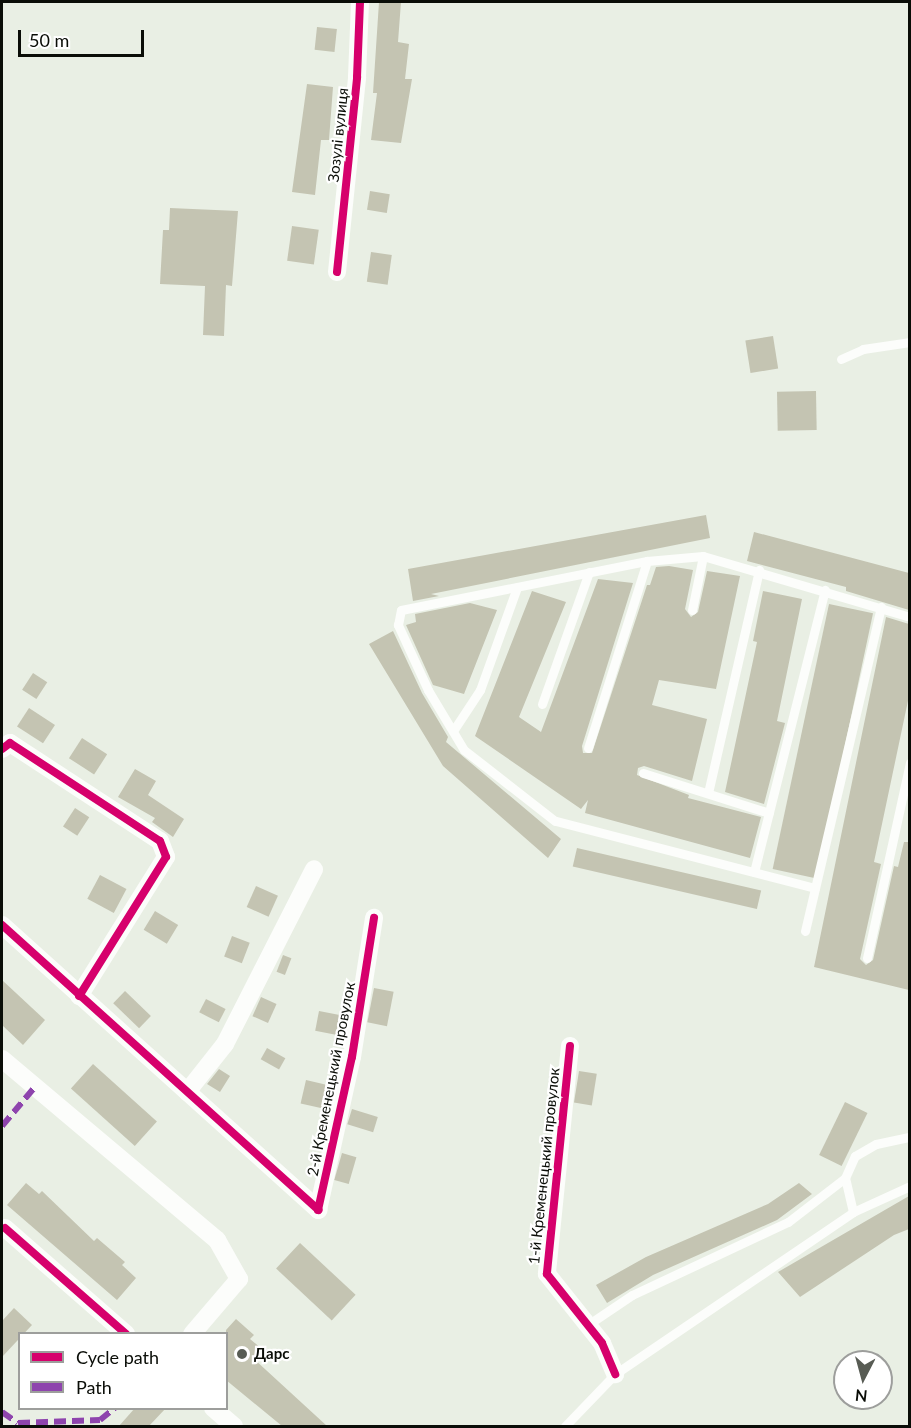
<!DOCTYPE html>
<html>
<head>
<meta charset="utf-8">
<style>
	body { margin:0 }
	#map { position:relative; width:911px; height:1428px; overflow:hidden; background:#e9efe4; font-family:Lato,sans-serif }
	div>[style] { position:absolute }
	.building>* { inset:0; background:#c4c4b2; transform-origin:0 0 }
	.lane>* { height:9px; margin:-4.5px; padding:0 4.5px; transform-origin:4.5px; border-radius:4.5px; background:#fcfdfb }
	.street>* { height:18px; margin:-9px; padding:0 9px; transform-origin:9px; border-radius:9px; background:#fcfdfb }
	.quiet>* { height:6px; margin-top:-3px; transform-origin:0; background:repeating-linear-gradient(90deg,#8e44ad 0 12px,transparent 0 18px) }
	.cycleway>* { height:8px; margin:-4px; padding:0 4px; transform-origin:4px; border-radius:4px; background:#d6006c }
	.dots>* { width:16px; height:16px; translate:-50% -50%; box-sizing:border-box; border:3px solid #fff; border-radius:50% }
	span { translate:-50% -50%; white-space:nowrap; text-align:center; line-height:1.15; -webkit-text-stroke:4.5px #fff; paint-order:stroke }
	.street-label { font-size:15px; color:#0a0d07 }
	.poi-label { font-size:15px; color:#0a0d07; font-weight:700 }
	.left { translate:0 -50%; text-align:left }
	.frame { position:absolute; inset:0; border:3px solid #0a0d07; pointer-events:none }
	.legend { position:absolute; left:18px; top:1332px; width:210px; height:78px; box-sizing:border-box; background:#fff; border:2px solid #9d9e9c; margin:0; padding:8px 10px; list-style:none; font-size:18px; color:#0a0d07 }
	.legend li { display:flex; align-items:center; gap:12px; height:30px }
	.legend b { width:30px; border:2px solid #9d9e9c }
	.north { position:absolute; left:833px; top:1350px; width:60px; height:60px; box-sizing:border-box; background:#fff; border:2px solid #9d9e9c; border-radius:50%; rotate:186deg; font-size:16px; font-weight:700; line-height:24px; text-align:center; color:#0a0d07 }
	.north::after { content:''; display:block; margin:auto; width:21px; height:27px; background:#585c54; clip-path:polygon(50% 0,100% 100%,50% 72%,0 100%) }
	.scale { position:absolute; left:18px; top:30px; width:126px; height:27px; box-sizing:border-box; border:3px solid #0a0d07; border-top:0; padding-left:8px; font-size:18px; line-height:21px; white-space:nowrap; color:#0a0d07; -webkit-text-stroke:4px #fff; paint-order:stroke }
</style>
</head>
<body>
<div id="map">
	<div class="building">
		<div style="clip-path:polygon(379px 2px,401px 2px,398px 42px,409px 44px,405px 79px,412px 79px,401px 143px,371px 140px,377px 93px,373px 93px)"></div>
		<div style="left:317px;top:27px;width:20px;height:23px;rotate:6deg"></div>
		<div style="clip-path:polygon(307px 84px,333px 87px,329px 140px,321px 140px,315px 195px,292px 192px)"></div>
		<div style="left:370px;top:191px;width:20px;height:19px;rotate:9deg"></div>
		<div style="clip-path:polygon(170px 208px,238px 211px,232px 286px,226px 285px,224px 336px,203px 335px,205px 286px,160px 284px,163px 230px,169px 230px)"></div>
		<div style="left:292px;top:226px;width:27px;height:35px;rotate:8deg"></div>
		<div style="left:371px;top:252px;width:21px;height:30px;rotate:8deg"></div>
		<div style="left:773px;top:336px;width:33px;height:28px;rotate:81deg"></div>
		<div style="left:816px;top:391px;width:39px;height:39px;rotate:89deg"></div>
		<div style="clip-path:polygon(706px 515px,710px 538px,431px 594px,439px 596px,413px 601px,408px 569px)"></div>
		<div style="clip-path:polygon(754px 532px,909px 573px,909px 610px,846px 591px,846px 587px,747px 561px)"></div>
		<div style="clip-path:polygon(669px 566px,693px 570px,685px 609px,691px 617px,698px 612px,707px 571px,740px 576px,716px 689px,659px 680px,652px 705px,707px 719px,692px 781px,644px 766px,638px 768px,637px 775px,689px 795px,688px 798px,761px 817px,750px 858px,585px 813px,588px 800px,581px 809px,475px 736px,532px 591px,566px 602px,519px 717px,541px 732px,598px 579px,633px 583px,582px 746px,583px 753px,592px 753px,647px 585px,650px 585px,656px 567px)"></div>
		<div style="clip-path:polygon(763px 591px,802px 599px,777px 721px,785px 723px,764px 804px,725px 792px,757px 642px,753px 641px)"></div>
		<div style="clip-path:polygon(470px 603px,497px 610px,464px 694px,433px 685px,406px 625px,416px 622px,415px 614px)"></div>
		<div style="left:829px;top:604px;width:45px;height:271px;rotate:12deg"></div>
		<div style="clip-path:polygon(886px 617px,909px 624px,909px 696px,874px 862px,881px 864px,860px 959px,866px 965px,873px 960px,894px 866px,898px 867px,904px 842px,909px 842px,909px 990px,814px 967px)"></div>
		<div style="clip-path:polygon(393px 631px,422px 693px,448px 737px,446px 742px,561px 839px,548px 858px,443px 766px,369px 644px)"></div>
		<div style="left:33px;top:673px;width:17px;height:20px;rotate:33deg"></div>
		<div style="left:29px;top:708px;width:31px;height:22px;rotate:33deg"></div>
		<div style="left:82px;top:738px;width:30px;height:24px;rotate:33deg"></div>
		<div style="clip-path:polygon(135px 769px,156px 781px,148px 795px,184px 819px,173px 837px,152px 822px,155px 818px,118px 797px)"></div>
		<div style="left:75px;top:808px;width:17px;height:22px;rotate:33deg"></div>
		<div style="left:577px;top:848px;width:189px;height:19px;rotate:13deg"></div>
		<div style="left:100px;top:875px;width:30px;height:27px;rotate:28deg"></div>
		<div style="left:256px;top:886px;width:24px;height:23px;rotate:24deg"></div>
		<div style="left:155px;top:911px;width:27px;height:22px;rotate:31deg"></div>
		<div style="left:232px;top:936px;width:19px;height:22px;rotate:21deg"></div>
		<div style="left:283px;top:955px;width:9px;height:18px;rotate:21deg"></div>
		<div style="clip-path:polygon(2px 980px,45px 1020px,23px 1045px,2px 1025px)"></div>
		<div style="left:374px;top:988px;width:20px;height:35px;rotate:11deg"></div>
		<div style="left:125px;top:991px;width:36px;height:17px;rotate:44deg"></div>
		<div style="left:261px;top:997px;width:17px;height:21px;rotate:24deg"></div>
		<div style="left:206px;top:999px;width:22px;height:15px;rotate:27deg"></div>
		<div style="left:319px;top:1011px;width:21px;height:20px;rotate:11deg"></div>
		<div style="left:267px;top:1048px;width:21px;height:13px;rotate:29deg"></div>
		<div style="left:93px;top:1064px;width:86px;height:33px;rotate:42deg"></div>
		<div style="clip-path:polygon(219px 1069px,230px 1076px,220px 1092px,207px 1084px)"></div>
		<div style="left:579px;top:1071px;width:18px;height:32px;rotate:9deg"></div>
		<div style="left:306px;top:1080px;width:23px;height:24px;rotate:13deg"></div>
		<div style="left:845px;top:1102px;width:25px;height:59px;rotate:26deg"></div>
		<div style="left:352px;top:1109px;width:27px;height:16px;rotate:17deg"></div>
		<div style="left:342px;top:1153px;width:15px;height:28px;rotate:16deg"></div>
		<div style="clip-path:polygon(26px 1183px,39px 1194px,42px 1191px,94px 1241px,97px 1238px,125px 1262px,122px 1265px,136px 1278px,117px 1300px,7px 1205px)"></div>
		<div style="clip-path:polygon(799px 1183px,812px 1194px,777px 1220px,653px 1275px,607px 1303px,596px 1285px,646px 1257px,768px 1204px)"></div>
		<div style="clip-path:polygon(909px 1196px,909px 1229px,894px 1235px,800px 1297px,778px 1272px)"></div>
		<div style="left:300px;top:1243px;width:76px;height:35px;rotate:43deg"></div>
		<div style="clip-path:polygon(14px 1308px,32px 1325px,2px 1357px,2px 1321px)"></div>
		<div style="clip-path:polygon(236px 1319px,254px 1335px,250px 1339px,262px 1349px,254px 1359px,327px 1426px,282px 1426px,226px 1380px,226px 1330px)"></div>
		<div style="clip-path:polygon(135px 1408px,166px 1408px,149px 1426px,119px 1426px)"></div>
	</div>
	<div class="lane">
		<div style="left:841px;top:359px;width:24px;rotate:-24deg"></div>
		<div style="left:863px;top:349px;width:48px;rotate:-8.5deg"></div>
		<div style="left:692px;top:610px;width:55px;rotate:-78.5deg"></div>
		<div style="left:542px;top:704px;width:140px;rotate:-70.4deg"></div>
		<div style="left:453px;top:731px;width:49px;rotate:-56.6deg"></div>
		<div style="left:480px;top:690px;width:109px;rotate:-70.2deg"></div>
		<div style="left:588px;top:748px;width:196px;rotate:-72.5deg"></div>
		<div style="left:643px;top:773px;width:132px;rotate:17.6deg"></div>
		<div style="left:708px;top:793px;width:229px;rotate:-77.1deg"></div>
		<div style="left:754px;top:872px;width:291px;rotate:-75.9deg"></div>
		<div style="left:815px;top:888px;width:268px;rotate:-165.5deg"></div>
		<div style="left:555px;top:821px;width:115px;rotate:-142deg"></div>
		<div style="left:464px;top:750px;width:70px;rotate:-121deg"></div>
		<div style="left:428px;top:690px;width:72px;rotate:-114.8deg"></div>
		<div style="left:398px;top:625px;width:15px;rotate:-79deg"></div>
		<div style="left:401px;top:610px;width:251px;rotate:-11.3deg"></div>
		<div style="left:647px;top:561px;width:56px;rotate:-5.1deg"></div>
		<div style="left:703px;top:556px;width:216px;rotate:16.4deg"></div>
		<div style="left:805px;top:931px;width:333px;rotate:-76.8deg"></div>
		<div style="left:867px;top:958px;width:200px;rotate:-77.6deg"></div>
		<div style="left:853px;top:1212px;width:35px;rotate:-103deg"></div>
		<div style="left:845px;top:1178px;width:24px;rotate:-66deg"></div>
		<div style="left:855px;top:1156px;width:24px;rotate:-30deg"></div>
		<div style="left:876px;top:1144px;width:35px;rotate:-12deg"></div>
		<div style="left:586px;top:1326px;width:55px;rotate:-34deg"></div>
		<div style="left:632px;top:1295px;width:172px;rotate:-25.1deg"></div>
		<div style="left:788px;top:1222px;width:72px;rotate:-37.7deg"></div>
		<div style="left:565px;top:1426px;width:72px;rotate:-46.1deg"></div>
		<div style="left:615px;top:1374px;width:288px;rotate:-34.2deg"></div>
		<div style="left:853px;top:1212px;width:63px;rotate:-24.5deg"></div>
	</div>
	<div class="street">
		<div style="left:337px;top:272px;width:196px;rotate:-84.1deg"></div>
		<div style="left:357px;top:77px;width:75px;rotate:-87.7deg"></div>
		<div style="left:2px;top:749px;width:10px;rotate:-37deg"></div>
		<div style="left:10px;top:743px;width:179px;rotate:33.2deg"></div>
		<div style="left:160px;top:841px;width:17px;rotate:69deg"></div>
		<div style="left:166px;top:857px;width:164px;rotate:122deg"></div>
		<div style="left:2px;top:925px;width:426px;rotate:42deg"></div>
		<div style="left:318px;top:1210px;width:157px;rotate:-77.5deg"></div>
		<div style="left:352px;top:1057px;width:141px;rotate:-81deg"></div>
		<div style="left:570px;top:1046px;width:229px;rotate:95.8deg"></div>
		<div style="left:547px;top:1274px;width:88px;rotate:51.4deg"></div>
		<div style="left:602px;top:1343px;width:34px;rotate:67deg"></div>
		<div style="left:2px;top:1059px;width:281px;rotate:40.1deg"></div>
		<div style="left:217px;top:1240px;width:45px;rotate:60.6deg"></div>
		<div style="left:239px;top:1279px;width:72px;rotate:130.5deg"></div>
		<div style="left:187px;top:1092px;width:61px;rotate:-51.6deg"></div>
		<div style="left:225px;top:1044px;width:196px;rotate:-63deg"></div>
		<div style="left:5px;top:1228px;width:161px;rotate:41.2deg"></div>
		<div style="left:213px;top:1408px;width:28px;rotate:41deg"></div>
	</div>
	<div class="quiet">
		<div style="left:2px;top:1126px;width:50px;rotate:-49.9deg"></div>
		<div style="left:2px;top:1412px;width:19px;rotate:35deg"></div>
		<div style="left:18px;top:1423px;width:82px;rotate:-2.1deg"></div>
		<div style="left:100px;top:1420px;width:19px;rotate:-39deg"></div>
	</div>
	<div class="cycleway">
		<div style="left:337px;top:272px;width:196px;rotate:-84.1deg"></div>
		<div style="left:357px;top:77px;width:75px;rotate:-87.7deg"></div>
		<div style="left:2px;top:749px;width:10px;rotate:-37deg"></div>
		<div style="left:10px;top:743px;width:179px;rotate:33.2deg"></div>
		<div style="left:160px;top:841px;width:17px;rotate:69deg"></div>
		<div style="left:166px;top:857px;width:164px;rotate:122deg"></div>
		<div style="left:2px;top:925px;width:426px;rotate:42deg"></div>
		<div style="left:318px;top:1210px;width:157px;rotate:-77.5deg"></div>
		<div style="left:352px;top:1057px;width:141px;rotate:-81deg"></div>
		<div style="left:570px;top:1046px;width:229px;rotate:95.8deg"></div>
		<div style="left:547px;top:1274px;width:88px;rotate:51.4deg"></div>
		<div style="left:602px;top:1343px;width:34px;rotate:67deg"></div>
		<div style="left:5px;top:1228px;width:161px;rotate:41.2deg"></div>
	</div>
	<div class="dots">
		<div style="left:242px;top:1354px;background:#585c54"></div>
	</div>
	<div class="street-label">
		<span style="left:338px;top:135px;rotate:-84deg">Зозулі вулиця</span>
		<span style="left:331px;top:1079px;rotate:-79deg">2-й Кременецький провулок</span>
		<span style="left:544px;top:1166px;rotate:-84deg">1-й Кременецький провулок</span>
	</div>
	<div class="poi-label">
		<span class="left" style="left:254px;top:1354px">Дарс</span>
	</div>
	<div class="frame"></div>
	<ul class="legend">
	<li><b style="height:8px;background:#d6006c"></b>Cycle path</li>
	<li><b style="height:8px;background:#8e44ad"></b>Path</li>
	</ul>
	<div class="north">N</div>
	<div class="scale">50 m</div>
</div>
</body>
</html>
